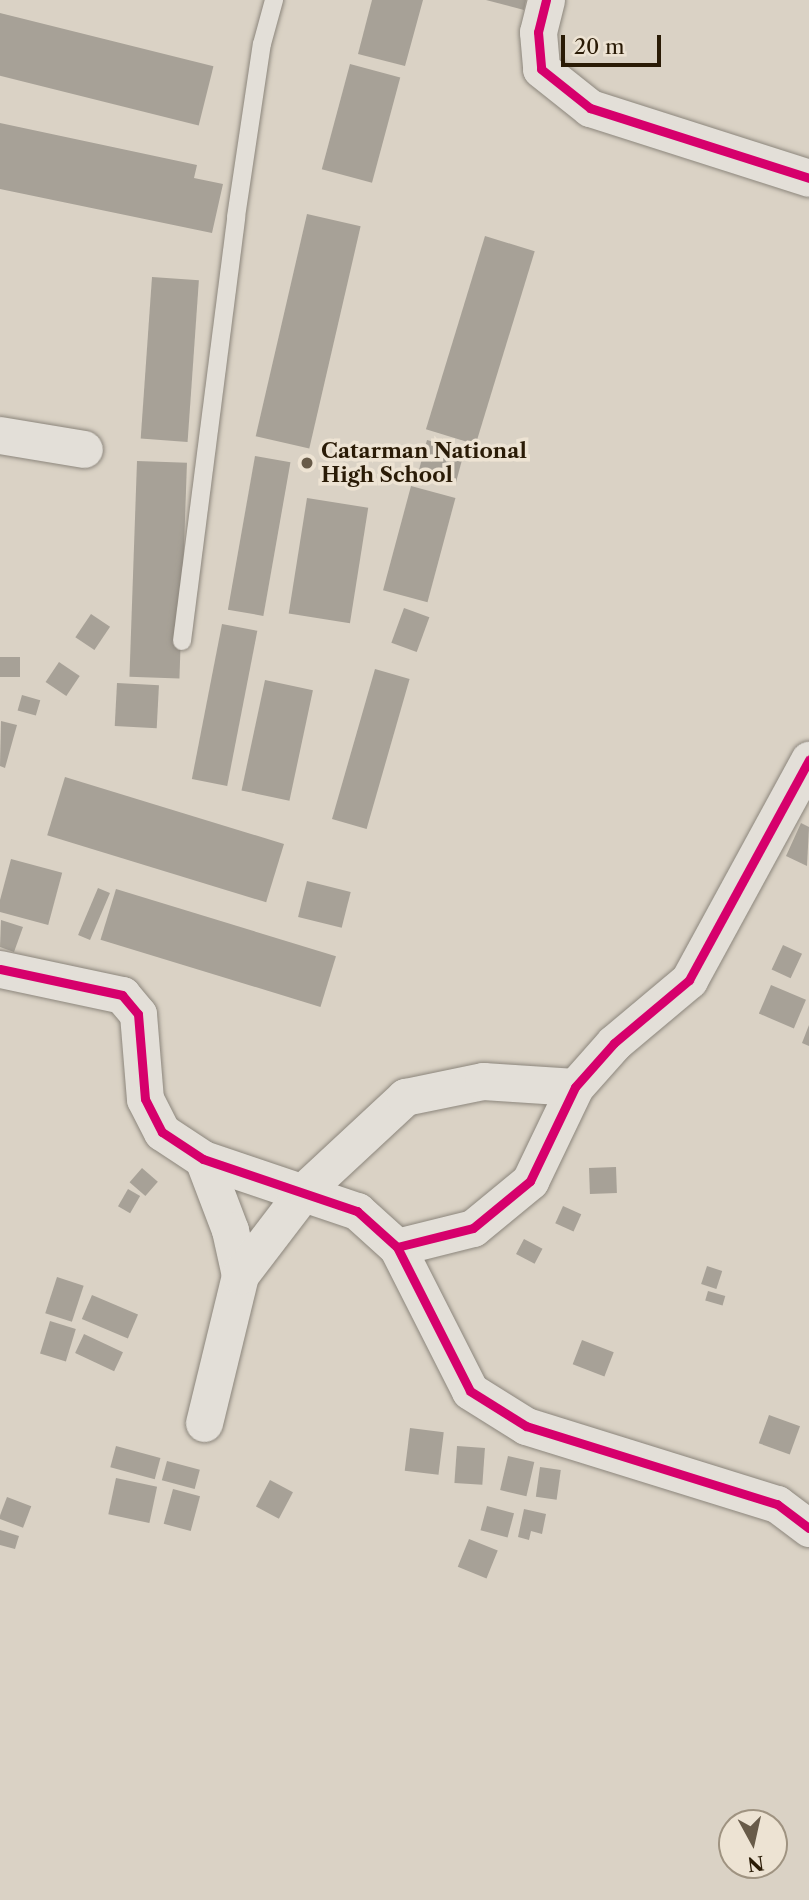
<!DOCTYPE html>
<html>
<head>
<meta charset="utf-8">
<style>
	body { margin:0 }
	#map { position:relative; width:809px; height:1900px; overflow:hidden; background:#dad2c5; font-family:"Libre Caslon Text",serif }
	div>[style] { position:absolute }
	.building>* { inset:0; background:#a7a197; transform-origin:0 0 }
	.roads { filter:drop-shadow(0 0 2px #8c867c) drop-shadow(0 0 2px #8c867c) }
	.lane>* { height:18px; margin:-9px; padding:0 9px; transform-origin:9px; border-radius:9px; background:#e3dfd8 }
	.street>* { height:37px; margin:-18.5px; padding:0 18.5px; transform-origin:18.5px; border-radius:18.5px; background:#e3dfd8 }
	.cycleway>* { height:9px; margin:-4.5px; padding:0 4.5px; transform-origin:4.5px; border-radius:4.5px; background:#d6006c }
	.dots>* { width:19px; height:19px; translate:-50% -50%; box-sizing:border-box; border:4px solid #ede3d3; border-radius:50% }
	span { translate:-50% -50%; white-space:nowrap; text-align:center; line-height:1.15; -webkit-text-stroke:7px #ede3d3; paint-order:stroke }
	.poi-label { font-size:21px; color:#2a1b06; font-weight:700 }
	.left { translate:0 -50%; text-align:left }
	.north { position:absolute; left:718px; top:1809px; width:70px; height:70px; box-sizing:border-box; background:#ede3d3; border:2px solid #9f9381; border-radius:50%; rotate:172deg; font-size:19px; font-weight:700; line-height:28px; text-align:center; color:#2a1b06 }
	.north::after { content:''; display:block; margin:auto; width:24px; height:32px; background:#685b49; clip-path:polygon(50% 0,100% 100%,50% 72%,0 100%) }
	.scale { position:absolute; left:561px; top:35px; width:100px; height:32px; box-sizing:border-box; border:4px solid #2a1b06; border-top:0; padding-left:9px; font-size:21px; line-height:24px; white-space:nowrap; color:#2a1b06; -webkit-text-stroke:5px #ede3d3; paint-order:stroke }
</style>
</head>
<body>
<div id="map">
	<div class="building">
		<div style="clip-path:polygon(372px 0,423px 0,405px 66px,358px 54px)"></div>
		<div style="clip-path:polygon(486px 0,526px 0,524px 10px)"></div>
		<div style="left:0;top:13px;width:220px;height:61px;rotate:14deg"></div>
		<div style="left:350px;top:64px;width:52px;height:109px;rotate:15deg"></div>
		<div style="clip-path:polygon(0 123px,197px 165px,194px 178px,223px 184px,212px 233px,0 189px)"></div>
		<div style="left:307px;top:214px;width:55px;height:228px;rotate:13deg"></div>
		<div style="left:485px;top:236px;width:52px;height:202px;rotate:17deg"></div>
		<div style="left:152px;top:277px;width:47px;height:162px;rotate:4deg"></div>
		<div style="left:427px;top:440px;width:39px;height:36px;rotate:15deg"></div>
		<div style="left:255px;top:456px;width:36px;height:156px;rotate:10deg"></div>
		<div style="left:137px;top:461px;width:50px;height:216px;rotate:2deg"></div>
		<div style="left:411px;top:486px;width:46px;height:108px;rotate:15deg"></div>
		<div style="left:307px;top:498px;width:62px;height:117px;rotate:9deg"></div>
		<div style="left:404px;top:608px;width:27px;height:37px;rotate:20deg"></div>
		<div style="left:91px;top:614px;width:23px;height:28px;rotate:34deg"></div>
		<div style="left:222px;top:624px;width:36px;height:158px;rotate:11deg"></div>
		<div style="left:0;top:657px;width:20px;height:20px"></div>
		<div style="left:59px;top:662px;width:25px;height:24px;rotate:34deg"></div>
		<div style="left:375px;top:669px;width:36px;height:156px;rotate:16deg"></div>
		<div style="left:265px;top:680px;width:49px;height:113px;rotate:12deg"></div>
		<div style="left:117px;top:683px;width:42px;height:43px;rotate:3deg"></div>
		<div style="left:22px;top:695px;width:19px;height:16px;rotate:16deg"></div>
		<div style="clip-path:polygon(1px 721px,17px 725px,5px 768px,0 766px)"></div>
		<div style="left:65px;top:777px;width:229px;height:61px;rotate:17deg"></div>
		<div style="clip-path:polygon(801px 823px,809px 827px,807px 866px,786px 856px)"></div>
		<div style="left:11px;top:859px;width:53px;height:54px;rotate:15deg"></div>
		<div style="left:307px;top:881px;width:45px;height:37px;rotate:14deg"></div>
		<div style="left:98px;top:888px;width:13px;height:51px;rotate:23deg"></div>
		<div style="left:116px;top:889px;width:230px;height:53px;rotate:17deg"></div>
		<div style="clip-path:polygon(1px 920px,23px 927px,14px 952px,0 947px)"></div>
		<div style="left:783px;top:945px;width:21px;height:27px;rotate:25deg"></div>
		<div style="left:771px;top:985px;width:38px;height:31px;rotate:23deg"></div>
		<div style="clip-path:polygon(809px 1025px,809px 1046px,802px 1043px)"></div>
		<div style="left:616px;top:1167px;width:26px;height:27px;rotate:88deg"></div>
		<div style="left:142px;top:1168px;width:21px;height:19px;rotate:41deg"></div>
		<div style="left:128px;top:1189px;width:14px;height:20px;rotate:30deg"></div>
		<div style="left:563px;top:1206px;width:20px;height:19px;rotate:24deg"></div>
		<div style="left:524px;top:1239px;width:21px;height:17px;rotate:28deg"></div>
		<div style="left:707px;top:1266px;width:16px;height:19px;rotate:18deg"></div>
		<div style="left:57px;top:1277px;width:28px;height:38px;rotate:18deg"></div>
		<div style="left:708px;top:1291px;width:18px;height:10px;rotate:16deg"></div>
		<div style="left:92px;top:1295px;width:50px;height:26px;rotate:23deg"></div>
		<div style="left:50px;top:1321px;width:27px;height:34px;rotate:17deg"></div>
		<div style="left:84px;top:1334px;width:43px;height:21px;rotate:25deg"></div>
		<div style="left:582px;top:1340px;width:34px;height:26px;rotate:21deg"></div>
		<div style="left:769px;top:1415px;width:33px;height:30px;rotate:20deg"></div>
		<div style="left:410px;top:1428px;width:34px;height:43px;rotate:7deg"></div>
		<div style="left:116px;top:1446px;width:46px;height:22px;rotate:15deg"></div>
		<div style="left:457px;top:1446px;width:28px;height:37px;rotate:4deg"></div>
		<div style="left:508px;top:1456px;width:27px;height:35px;rotate:13deg"></div>
		<div style="left:167px;top:1461px;width:34px;height:20px;rotate:15deg"></div>
		<div style="left:540px;top:1467px;width:21px;height:30px;rotate:8deg"></div>
		<div style="left:116px;top:1478px;width:42px;height:37px;rotate:12deg"></div>
		<div style="left:270px;top:1480px;width:26px;height:30px;rotate:28deg"></div>
		<div style="left:173px;top:1489px;width:28px;height:36px;rotate:15deg"></div>
		<div style="left:7px;top:1497px;width:26px;height:23px;rotate:21deg"></div>
		<div style="left:487px;top:1506px;width:28px;height:25px;rotate:15deg"></div>
		<div style="clip-path:polygon(524px 1509px,546px 1514px,542px 1534px,531px 1531px,529px 1540px,518px 1537px)"></div>
		<div style="clip-path:polygon(0 1530px,19px 1536px,15px 1549px,0 1545px)"></div>
		<div style="left:469px;top:1539px;width:31px;height:30px;rotate:22deg"></div>
	</div>
	<div class="roads">
		<div class="lane">
			<div style="left:182px;top:641px;width:427px;rotate:-82.7deg"></div>
			<div style="left:236px;top:217px;width:175px;rotate:-81.5deg"></div>
			<div style="left:262px;top:44px;width:46px;rotate:-74.7deg"></div>
		</div>
		<div class="street">
			<div style="left:546px;top:0;width:33px;rotate:104deg"></div>
			<div style="left:538px;top:32px;width:37px;rotate:85deg"></div>
			<div style="left:541px;top:69px;width:63px;rotate:38.5deg"></div>
			<div style="left:590px;top:108px;width:230px;rotate:17.7deg"></div>
			<div style="left:0;top:435px;width:85px;rotate:9.5deg"></div>
			<div style="left:0;top:969px;width:125px;rotate:12deg"></div>
			<div style="left:122px;top:995px;width:25px;rotate:50deg"></div>
			<div style="left:138px;top:1014px;width:85px;rotate:85.3deg"></div>
			<div style="left:145px;top:1099px;width:37px;rotate:63deg"></div>
			<div style="left:162px;top:1132px;width:49px;rotate:33.4deg"></div>
			<div style="left:203px;top:1159px;width:163px;rotate:18.7deg"></div>
			<div style="left:357px;top:1211px;width:54px;rotate:42deg"></div>
			<div style="left:397px;top:1247px;width:161px;rotate:63.1deg"></div>
			<div style="left:470px;top:1391px;width:66px;rotate:32deg"></div>
			<div style="left:526px;top:1426px;width:263px;rotate:17.3deg"></div>
			<div style="left:777px;top:1504px;width:40px;rotate:37deg"></div>
			<div style="left:203px;top:1159px;width:76px;rotate:69.2deg"></div>
			<div style="left:230px;top:1230px;width:46px;rotate:77.5deg"></div>
			<div style="left:397px;top:1247px;width:78px;rotate:-14deg"></div>
			<div style="left:473px;top:1228px;width:74px;rotate:-39.5deg"></div>
			<div style="left:530px;top:1181px;width:104px;rotate:-64.4deg"></div>
			<div style="left:575px;top:1087px;width:59px;rotate:-48.4deg"></div>
			<div style="left:614px;top:1043px;width:98px;rotate:-40deg"></div>
			<div style="left:689px;top:980px;width:251px;rotate:-61.4deg"></div>
			<div style="left:204px;top:1423px;width:152px;rotate:-76.3deg"></div>
			<div style="left:240px;top:1275px;width:107px;rotate:-52.6deg"></div>
			<div style="left:305px;top:1190px;width:137px;rotate:-42.9deg"></div>
			<div style="left:405px;top:1097px;width:80px;rotate:-11.6deg"></div>
			<div style="left:483px;top:1081px;width:92px;rotate:3.7deg"></div>
		</div>
	</div>
	<div class="cycleway">
		<div style="left:546px;top:0;width:33px;rotate:104deg"></div>
		<div style="left:538px;top:32px;width:37px;rotate:85deg"></div>
		<div style="left:541px;top:69px;width:63px;rotate:38.5deg"></div>
		<div style="left:590px;top:108px;width:230px;rotate:17.7deg"></div>
		<div style="left:0;top:969px;width:125px;rotate:12deg"></div>
		<div style="left:122px;top:995px;width:25px;rotate:50deg"></div>
		<div style="left:138px;top:1014px;width:85px;rotate:85.3deg"></div>
		<div style="left:145px;top:1099px;width:37px;rotate:63deg"></div>
		<div style="left:162px;top:1132px;width:49px;rotate:33.4deg"></div>
		<div style="left:203px;top:1159px;width:163px;rotate:18.7deg"></div>
		<div style="left:357px;top:1211px;width:54px;rotate:42deg"></div>
		<div style="left:397px;top:1247px;width:161px;rotate:63.1deg"></div>
		<div style="left:470px;top:1391px;width:66px;rotate:32deg"></div>
		<div style="left:526px;top:1426px;width:263px;rotate:17.3deg"></div>
		<div style="left:777px;top:1504px;width:40px;rotate:37deg"></div>
		<div style="left:397px;top:1247px;width:78px;rotate:-14deg"></div>
		<div style="left:473px;top:1228px;width:74px;rotate:-39.5deg"></div>
		<div style="left:530px;top:1181px;width:104px;rotate:-64.4deg"></div>
		<div style="left:575px;top:1087px;width:59px;rotate:-48.4deg"></div>
		<div style="left:614px;top:1043px;width:98px;rotate:-40deg"></div>
		<div style="left:689px;top:980px;width:251px;rotate:-61.4deg"></div>
	</div>
	<div class="dots">
		<div style="left:307px;top:463px;background:#685b49"></div>
	</div>
	<div class="poi-label">
		<span class="left" style="left:321px;top:463px">Catarman National<br>High School</span>
	</div>
	<div class="north">N</div>
	<div class="scale">20 m</div>
</div>
</body>
</html>
